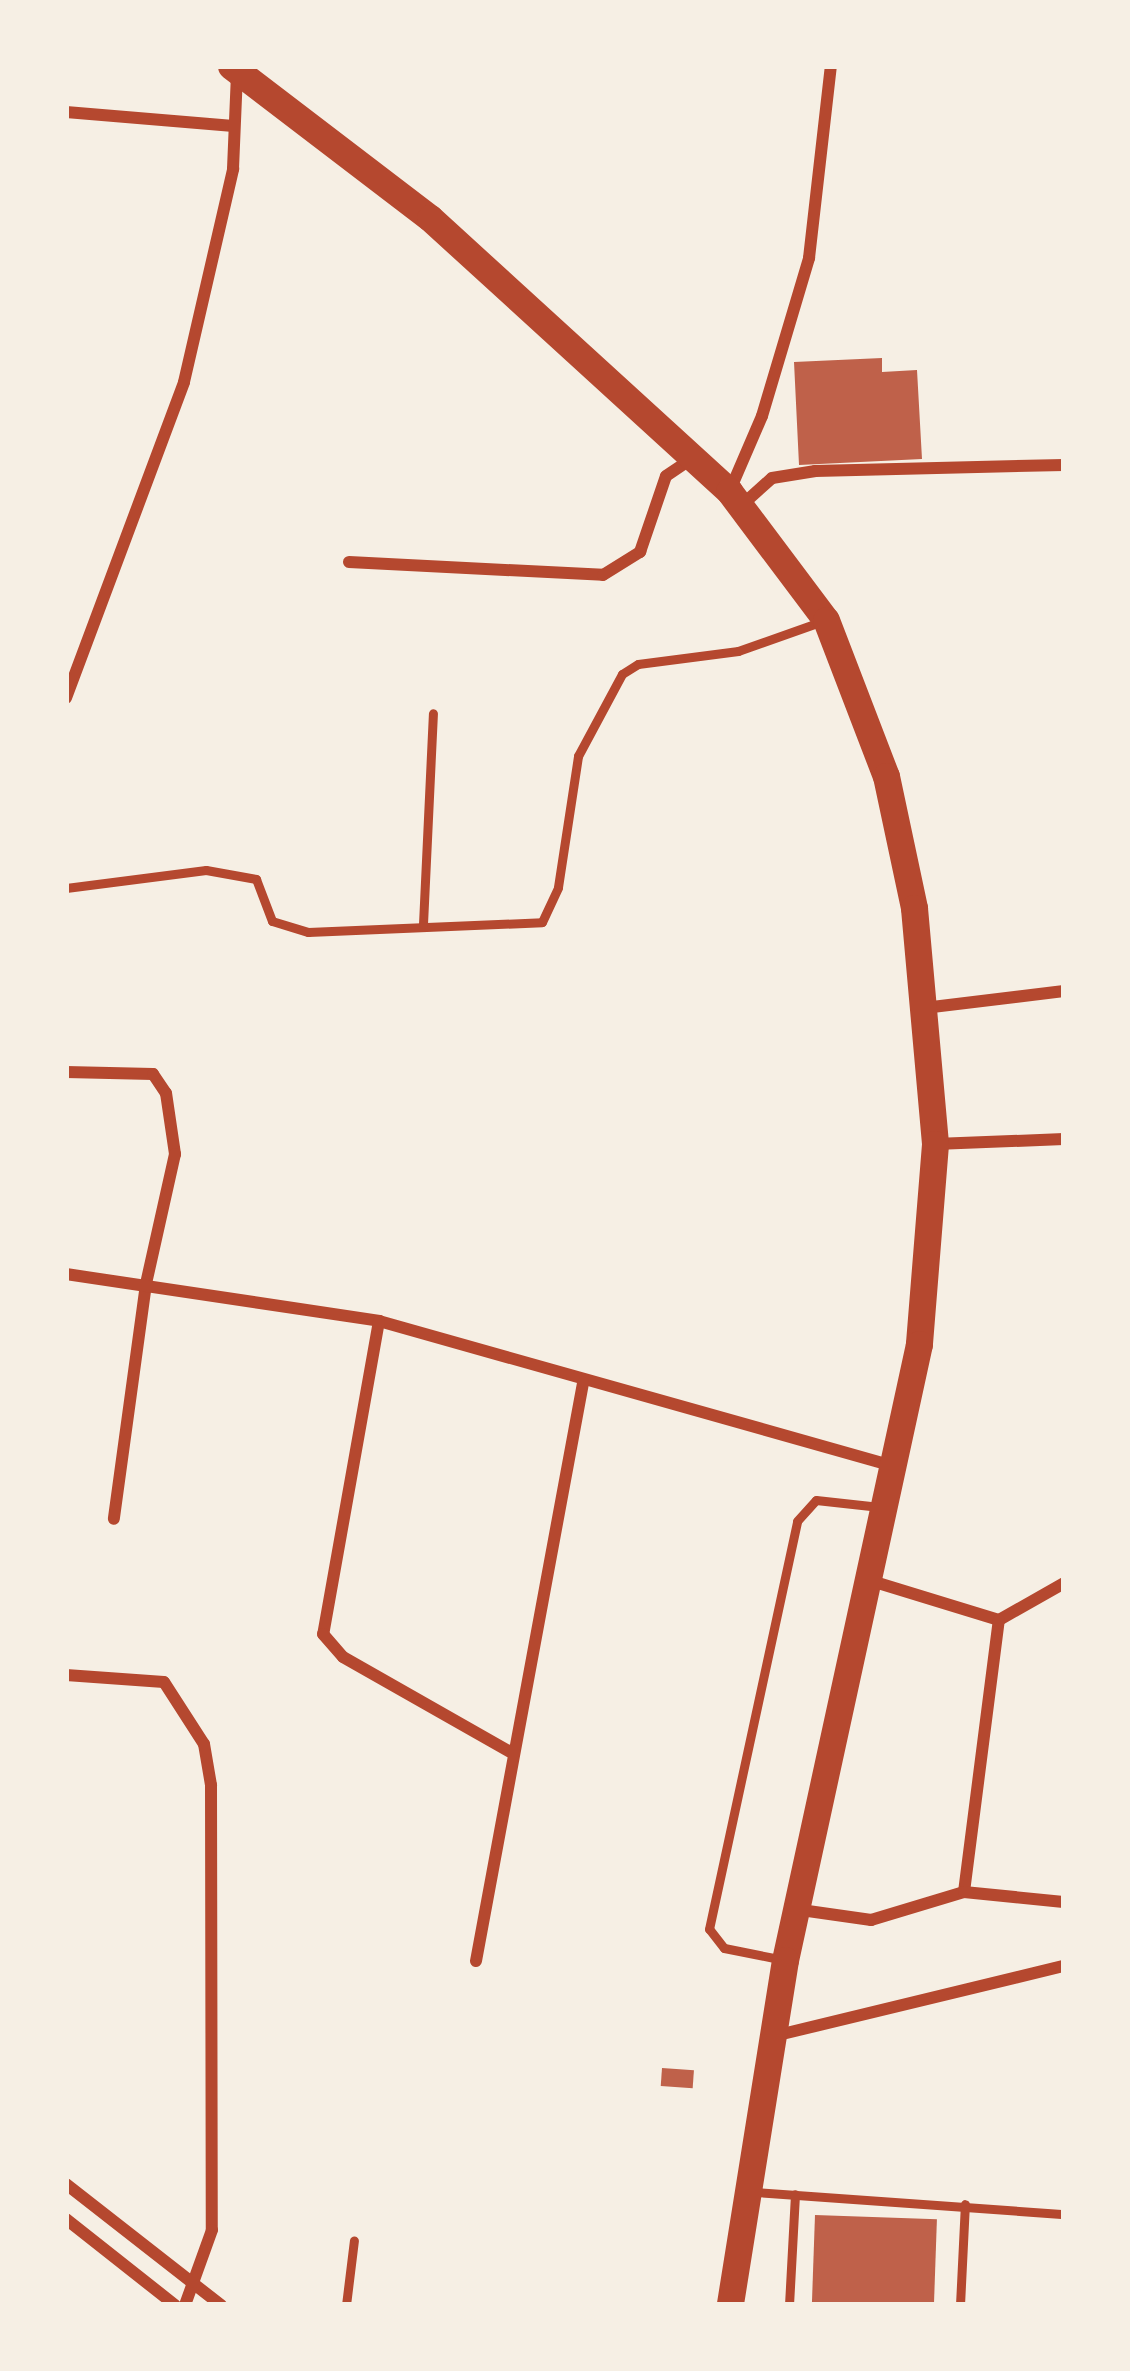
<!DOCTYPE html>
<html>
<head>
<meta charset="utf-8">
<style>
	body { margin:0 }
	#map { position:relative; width:1130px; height:2371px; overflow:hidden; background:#f6efe4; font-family:Poppins,sans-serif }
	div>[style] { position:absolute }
	.building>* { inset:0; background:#bf614a; transform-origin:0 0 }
	.service>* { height:9px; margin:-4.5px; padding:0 4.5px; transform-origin:4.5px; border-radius:4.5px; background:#b5482f }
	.minor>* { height:12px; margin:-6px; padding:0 6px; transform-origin:6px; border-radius:6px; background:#b5482f }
	.primary>* { height:27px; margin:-13.5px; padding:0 13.5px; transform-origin:13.5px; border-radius:13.5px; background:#b5482f }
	span { translate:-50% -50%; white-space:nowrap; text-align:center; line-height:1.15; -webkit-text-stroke:12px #f6efe4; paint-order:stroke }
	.frame { position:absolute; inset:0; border:69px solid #f6efe4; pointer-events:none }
</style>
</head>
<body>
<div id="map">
	<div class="building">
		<div style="clip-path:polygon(882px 358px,882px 372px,917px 370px,922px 459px,799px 465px,794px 362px)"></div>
		<div style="left:662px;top:2068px;width:32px;height:18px;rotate:4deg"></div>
		<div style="left:815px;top:2215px;width:122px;height:90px;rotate:2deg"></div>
	</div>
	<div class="service">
		<div style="left:66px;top:888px;width:141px;rotate:-7.3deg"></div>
		<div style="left:206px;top:870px;width:51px;rotate:10.2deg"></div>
		<div style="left:256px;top:879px;width:45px;rotate:69.1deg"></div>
		<div style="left:272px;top:921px;width:38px;rotate:17deg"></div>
		<div style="left:308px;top:932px;width:234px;rotate:-2.4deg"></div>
		<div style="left:542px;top:922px;width:38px;rotate:-65deg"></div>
		<div style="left:558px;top:887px;width:133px;rotate:-81.3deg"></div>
		<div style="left:578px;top:756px;width:93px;rotate:-61.8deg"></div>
		<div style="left:622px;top:674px;width:19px;rotate:-32deg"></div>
		<div style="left:638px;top:664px;width:101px;rotate:-7.4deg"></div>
		<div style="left:738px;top:651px;width:90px;rotate:-19.4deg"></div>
		<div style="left:423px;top:924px;width:211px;rotate:-87.3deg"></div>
		<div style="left:779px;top:1959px;width:56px;rotate:-168.7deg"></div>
		<div style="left:724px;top:1948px;width:24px;rotate:-128deg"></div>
		<div style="left:709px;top:1929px;width:417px;rotate:-77.8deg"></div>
		<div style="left:797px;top:1521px;width:28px;rotate:-48deg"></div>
		<div style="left:816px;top:1500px;width:64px;rotate:6.2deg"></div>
		<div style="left:755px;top:2192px;width:307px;rotate:4.1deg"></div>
		<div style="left:346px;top:2305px;width:65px;rotate:-83deg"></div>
		<div style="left:789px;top:2305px;width:111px;rotate:-86.9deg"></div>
		<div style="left:960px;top:2305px;width:101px;rotate:-87.2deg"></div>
	</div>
	<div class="minor">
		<div style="left:66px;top:112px;width:168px;rotate:4.8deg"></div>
		<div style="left:731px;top:488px;width:78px;rotate:-66.7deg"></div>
		<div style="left:762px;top:416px;width:165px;rotate:-73.4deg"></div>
		<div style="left:809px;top:258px;width:193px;rotate:-83.5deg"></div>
		<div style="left:742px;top:505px;width:40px;rotate:-42deg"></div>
		<div style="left:772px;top:478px;width:44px;rotate:-9.2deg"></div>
		<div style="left:815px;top:471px;width:249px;rotate:-1.4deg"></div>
		<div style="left:349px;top:562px;width:254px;rotate:2.9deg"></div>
		<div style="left:603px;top:575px;width:44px;rotate:-31.9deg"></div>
		<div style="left:640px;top:552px;width:80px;rotate:-71.1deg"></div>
		<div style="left:666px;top:476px;width:32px;rotate:-34deg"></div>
		<div style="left:66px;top:698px;width:337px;rotate:-69.5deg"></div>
		<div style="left:184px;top:382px;width:219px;rotate:-77deg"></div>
		<div style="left:233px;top:169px;width:96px;rotate:-87.6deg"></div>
		<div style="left:924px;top:1008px;width:141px;rotate:-6.9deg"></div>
		<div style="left:66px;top:1072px;width:87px;rotate:1.3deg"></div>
		<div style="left:153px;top:1074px;width:23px;rotate:56deg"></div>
		<div style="left:166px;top:1093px;width:62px;rotate:81.6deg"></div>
		<div style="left:175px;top:1154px;width:133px;rotate:102.6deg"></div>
		<div style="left:146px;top:1284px;width:237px;rotate:97.8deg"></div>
		<div style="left:935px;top:1144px;width:129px;rotate:-2.2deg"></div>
		<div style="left:66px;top:1274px;width:317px;rotate:8.5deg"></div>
		<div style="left:379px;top:1321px;width:534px;rotate:15.75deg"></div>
		<div style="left:379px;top:1321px;width:318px;rotate:100.1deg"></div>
		<div style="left:323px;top:1634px;width:30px;rotate:49deg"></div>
		<div style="left:343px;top:1657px;width:192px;rotate:29.6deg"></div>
		<div style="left:865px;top:1579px;width:140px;rotate:17deg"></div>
		<div style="left:999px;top:1620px;width:75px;rotate:-29.6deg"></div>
		<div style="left:66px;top:1675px;width:98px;rotate:4.1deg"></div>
		<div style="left:164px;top:1682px;width:74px;rotate:57.2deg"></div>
		<div style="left:204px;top:1744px;width:42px;rotate:80.3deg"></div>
		<div style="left:211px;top:1785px;width:445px;rotate:89.9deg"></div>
		<div style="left:212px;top:2230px;width:80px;rotate:109.8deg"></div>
		<div style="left:964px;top:1892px;width:274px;rotate:-82.7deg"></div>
		<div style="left:801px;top:1910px;width:71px;rotate:8.1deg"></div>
		<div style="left:871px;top:1920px;width:97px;rotate:-16.8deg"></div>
		<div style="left:964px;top:1892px;width:100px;rotate:5.7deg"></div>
		<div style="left:476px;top:1961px;width:588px;rotate:-79.51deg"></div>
		<div style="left:774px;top:2036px;width:298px;rotate:-13.6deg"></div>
		<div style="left:66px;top:2184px;width:197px;rotate:38deg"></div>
		<div style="left:66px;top:2219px;width:139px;rotate:38.3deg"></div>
	</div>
	<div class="primary">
		<div style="left:231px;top:66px;width:250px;rotate:37.4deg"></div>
		<div style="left:430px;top:218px;width:405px;rotate:42.4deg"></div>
		<div style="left:729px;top:491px;width:161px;rotate:53.1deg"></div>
		<div style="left:826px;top:620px;width:167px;rotate:69deg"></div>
		<div style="left:886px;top:776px;width:135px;rotate:78deg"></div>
		<div style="left:914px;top:908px;width:237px;rotate:84.9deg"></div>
		<div style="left:935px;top:1144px;width:201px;rotate:94.6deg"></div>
		<div style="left:919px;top:1344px;width:630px;rotate:102.27deg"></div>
		<div style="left:785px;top:1960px;width:349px;rotate:99.1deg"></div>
	</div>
	<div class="frame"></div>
</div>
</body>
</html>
